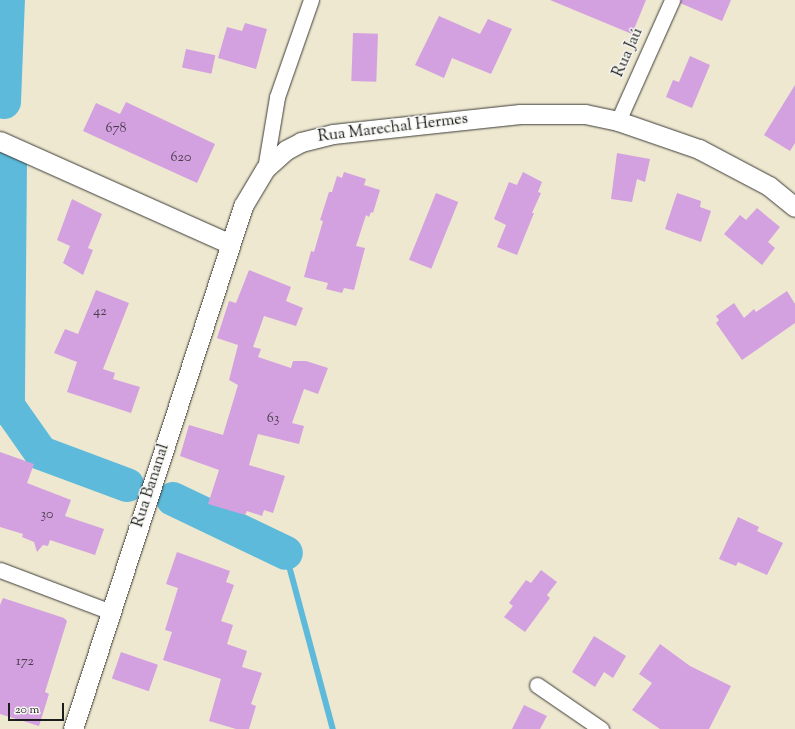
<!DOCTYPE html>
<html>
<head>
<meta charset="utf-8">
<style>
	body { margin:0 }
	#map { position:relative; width:795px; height:729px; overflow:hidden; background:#eee8d0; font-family:"Sorts Mill Goudy",serif }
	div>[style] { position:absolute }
	.stream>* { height:5.5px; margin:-2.75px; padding:0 2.75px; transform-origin:2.75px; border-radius:2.75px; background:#5dbadb }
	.river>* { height:34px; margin:-17px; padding:0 17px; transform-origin:17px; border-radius:17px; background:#5dbadb }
	.building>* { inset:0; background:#d3a0e0; transform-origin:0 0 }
	.roads { filter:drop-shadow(0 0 1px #3c3b37) drop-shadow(0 0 1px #3c3b37) }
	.minor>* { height:15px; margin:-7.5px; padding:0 7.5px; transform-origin:7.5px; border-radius:7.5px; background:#fff }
	.tertiary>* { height:19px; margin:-9.5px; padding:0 9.5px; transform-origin:9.5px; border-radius:9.5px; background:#fff }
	span { translate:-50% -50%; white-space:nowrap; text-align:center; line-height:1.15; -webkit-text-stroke:3px #f6f6f2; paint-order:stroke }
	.number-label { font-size:14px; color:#4a3d4d }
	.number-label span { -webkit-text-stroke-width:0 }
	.street-label { font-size:16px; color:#1c1c1c }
	.scale { position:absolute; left:8px; top:703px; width:56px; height:18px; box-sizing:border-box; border:2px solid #1c1c1c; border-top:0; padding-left:5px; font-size:12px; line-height:14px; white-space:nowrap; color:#1c1c1c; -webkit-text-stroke:3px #f6f6f2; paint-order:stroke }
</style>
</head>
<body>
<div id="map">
	<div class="stream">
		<div style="left:286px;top:553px;width:182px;rotate:75deg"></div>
	</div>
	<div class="river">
		<div style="left:4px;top:102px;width:102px;rotate:-87.8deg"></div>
		<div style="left:10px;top:162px;width:244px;rotate:90.5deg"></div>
		<div style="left:8px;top:406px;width:57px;rotate:54.9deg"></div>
		<div style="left:41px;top:453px;width:92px;rotate:20.4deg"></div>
		<div style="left:173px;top:499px;width:125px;rotate:25.5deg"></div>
	</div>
	<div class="building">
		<div style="clip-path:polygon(550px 0,646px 0,632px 34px)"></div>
		<div style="clip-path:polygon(681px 0,731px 0,722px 21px,680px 3px)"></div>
		<div style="clip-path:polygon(439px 16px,480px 34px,488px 19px,512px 29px,491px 74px,452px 58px,444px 78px,415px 65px)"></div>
		<div style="clip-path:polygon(245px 23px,267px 29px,256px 69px,218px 58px,227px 27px,242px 31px)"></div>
		<div style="left:353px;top:33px;width:25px;height:48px;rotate:2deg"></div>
		<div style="left:186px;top:49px;width:30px;height:19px;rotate:12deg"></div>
		<div style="clip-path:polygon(690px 56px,710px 65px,692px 108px,666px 97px,673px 80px,679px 82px)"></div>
		<div style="clip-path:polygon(795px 85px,795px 143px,790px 151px,764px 135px)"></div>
		<div style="clip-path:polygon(126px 102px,215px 144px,197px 183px,83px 131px,96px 103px,120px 114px)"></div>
		<div style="clip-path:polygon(617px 153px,650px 159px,645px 182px,637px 179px,632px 202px,611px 199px)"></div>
		<div style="clip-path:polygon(344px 172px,366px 179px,364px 185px,380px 190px,373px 213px,371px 212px,369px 217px,366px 215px,356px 246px,365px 248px,354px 290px,344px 288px,342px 293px,326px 289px,328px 283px,304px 277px,311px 251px,314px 252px,323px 221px,320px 220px,329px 192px,332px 192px,337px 176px,342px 178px)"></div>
		<div style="clip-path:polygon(523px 172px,542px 182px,538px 192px,541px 193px,532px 213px,534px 213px,517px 255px,497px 247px,506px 225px,494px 219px,509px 182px,517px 185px)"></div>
		<div style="left:436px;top:193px;width:24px;height:72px;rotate:22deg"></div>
		<div style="clip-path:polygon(677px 193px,701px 201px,700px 207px,711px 211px,701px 242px,665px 229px)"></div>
		<div style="clip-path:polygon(72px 199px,102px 214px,88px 248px,93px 250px,83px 275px,63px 263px,70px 246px,57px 240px)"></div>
		<div style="clip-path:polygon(757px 208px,780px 227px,768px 242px,775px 248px,762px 265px,724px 234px,740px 215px,746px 220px)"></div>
		<div style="clip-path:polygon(249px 270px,291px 287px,286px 301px,303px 308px,296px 326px,264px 316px,253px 347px,261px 349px,258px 357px,291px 368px,293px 361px,306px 361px,328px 368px,318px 394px,304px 389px,292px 423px,304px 426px,299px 444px,258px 434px,249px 465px,285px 476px,273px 513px,264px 510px,262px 516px,247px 511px,245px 515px,208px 504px,219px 470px,180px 456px,189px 425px,223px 435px,238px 385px,229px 380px,238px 345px,217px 338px,229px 301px,236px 303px)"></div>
		<div style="clip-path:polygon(96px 290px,129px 303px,103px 369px,115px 373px,113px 379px,140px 387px,131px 413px,67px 392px,77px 362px,54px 353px,65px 329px,78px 334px)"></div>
		<div style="clip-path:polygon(787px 291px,795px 304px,795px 323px,742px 360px,716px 323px,719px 320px,716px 316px,734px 303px,744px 318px,754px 309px,756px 312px)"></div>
		<div style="clip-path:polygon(0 452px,34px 464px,27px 483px,71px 500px,65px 516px,104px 529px,95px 555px,50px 540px,48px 546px,43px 545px,37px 552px,34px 542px,22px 537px,23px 534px,0 527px)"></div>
		<div style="clip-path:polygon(738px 517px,759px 527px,757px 531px,783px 543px,767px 575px,738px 562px,736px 566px,719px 559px)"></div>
		<div style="clip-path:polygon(177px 552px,230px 571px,226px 582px,234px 585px,221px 621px,233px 625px,227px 644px,247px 651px,242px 667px,262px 673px,251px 704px,256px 706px,249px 729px,236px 729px,209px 721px,221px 679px,163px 660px,172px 632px,165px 630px,178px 588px,166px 584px)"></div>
		<div style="clip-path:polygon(541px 570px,557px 582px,547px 595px,550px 598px,525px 632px,504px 617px,513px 606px,509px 603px,526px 580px,531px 583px)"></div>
		<div style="clip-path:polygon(3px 598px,64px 618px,67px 621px,45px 692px,49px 694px,39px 726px,0 714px,0 605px)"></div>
		<div style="clip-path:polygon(594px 636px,626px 656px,613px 678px,604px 672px,595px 687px,572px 672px)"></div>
		<div style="clip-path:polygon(660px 644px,690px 666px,731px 686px,709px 729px,660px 729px,632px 710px,652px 683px,639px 674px)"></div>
		<div style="left:121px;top:652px;width:39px;height:28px;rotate:19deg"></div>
		<div style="clip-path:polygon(524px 705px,547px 716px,540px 729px,512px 729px)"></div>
	</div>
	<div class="roads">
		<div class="minor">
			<div style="left:618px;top:121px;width:133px;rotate:-65.9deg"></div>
			<div style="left:265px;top:169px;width:73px;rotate:-80.5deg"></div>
			<div style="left:277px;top:97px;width:103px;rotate:-70.7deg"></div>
			<div style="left:0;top:570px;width:119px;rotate:20.7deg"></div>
			<div style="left:537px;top:685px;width:78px;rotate:34.5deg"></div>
		</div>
		<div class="tertiary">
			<div style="left:0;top:141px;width:252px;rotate:24.1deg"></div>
			<div style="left:73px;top:729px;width:550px;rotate:-71.99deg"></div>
			<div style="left:243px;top:206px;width:43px;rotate:-59.3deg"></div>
			<div style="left:265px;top:169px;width:28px;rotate:-42deg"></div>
			<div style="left:286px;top:150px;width:17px;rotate:-28deg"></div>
			<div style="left:301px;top:142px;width:33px;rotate:-14deg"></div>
			<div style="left:333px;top:134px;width:188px;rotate:-6.1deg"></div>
			<div style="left:520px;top:114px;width:65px"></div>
			<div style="left:585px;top:114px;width:34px;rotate:12deg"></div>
			<div style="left:618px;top:121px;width:86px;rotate:19.1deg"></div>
			<div style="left:699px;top:149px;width:79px;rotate:27.9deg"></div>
			<div style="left:769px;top:186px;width:33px;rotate:39deg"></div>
		</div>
	</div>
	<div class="number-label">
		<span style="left:116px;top:129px">678</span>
		<span style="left:181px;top:158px">620</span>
		<span style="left:100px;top:312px">42</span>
		<span style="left:273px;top:419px">63</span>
		<span style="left:47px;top:515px">30</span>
		<span style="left:25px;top:662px">172</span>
	</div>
	<div class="street-label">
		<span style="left:629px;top:53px;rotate:-66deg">Rua Jaú</span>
		<span style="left:393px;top:129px;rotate:-7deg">Rua Marechal Hermes</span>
		<span style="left:152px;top:486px;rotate:-72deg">Rua Bananal</span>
	</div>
	<div class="scale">20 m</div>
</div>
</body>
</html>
